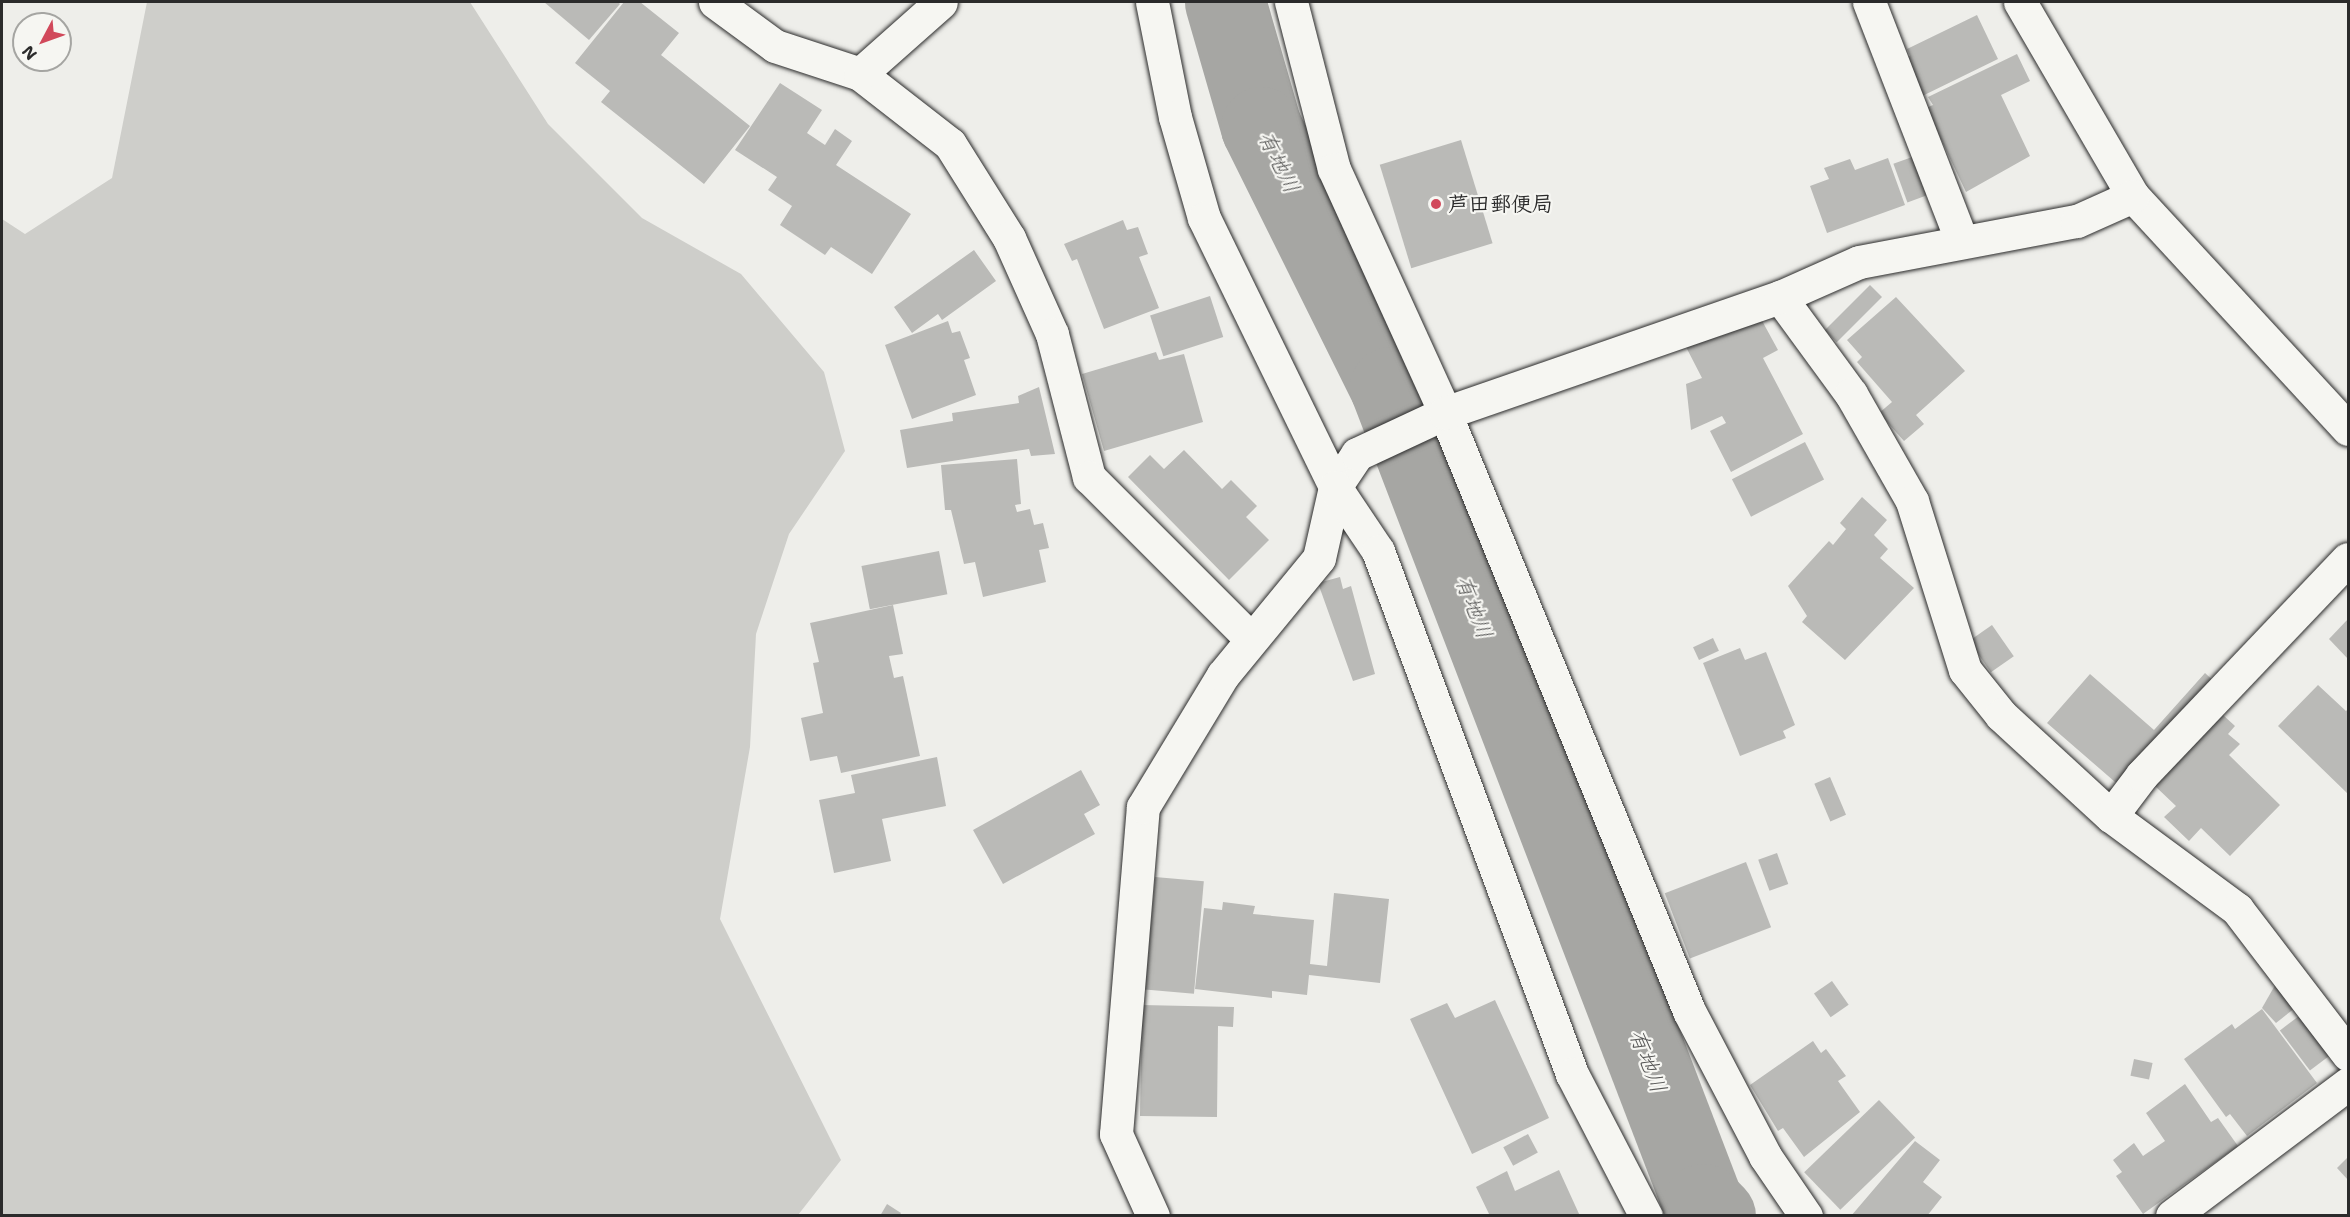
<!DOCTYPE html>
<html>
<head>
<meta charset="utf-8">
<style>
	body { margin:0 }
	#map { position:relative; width:2350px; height:1217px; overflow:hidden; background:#eeeeea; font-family:"Shantell Sans","Klee One",sans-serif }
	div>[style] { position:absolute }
	.green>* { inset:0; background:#cececa }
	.river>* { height:81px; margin:-40.5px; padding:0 40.5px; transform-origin:40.5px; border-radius:40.5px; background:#a6a6a3 }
	.building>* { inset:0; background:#babab7; transform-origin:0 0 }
	.roads { filter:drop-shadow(0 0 2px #2b2b2b) drop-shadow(0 0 2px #2b2b2b) }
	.minor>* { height:33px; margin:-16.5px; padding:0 16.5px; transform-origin:16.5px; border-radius:16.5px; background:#f6f6f2 }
	.tertiary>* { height:33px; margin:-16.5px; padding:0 16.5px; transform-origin:16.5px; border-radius:16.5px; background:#f6f6f2 }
	.dots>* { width:16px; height:16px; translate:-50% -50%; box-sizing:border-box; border:3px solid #f6f6f2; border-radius:50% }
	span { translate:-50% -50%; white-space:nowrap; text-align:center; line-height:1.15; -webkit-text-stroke:4.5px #f6f6f2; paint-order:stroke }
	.poi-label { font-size:21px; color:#2b2b2b; font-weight:700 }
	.left { translate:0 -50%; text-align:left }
	.water-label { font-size:22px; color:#565655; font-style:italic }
	.frame { position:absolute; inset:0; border:3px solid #2b2b2b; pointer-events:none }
	.north { position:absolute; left:12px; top:12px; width:60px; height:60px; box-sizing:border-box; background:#f6f6f2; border:2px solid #a5a5a2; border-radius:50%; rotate:229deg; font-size:16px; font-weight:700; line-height:24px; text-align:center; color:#2b2b2b }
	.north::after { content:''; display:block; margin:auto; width:21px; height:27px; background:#d1495b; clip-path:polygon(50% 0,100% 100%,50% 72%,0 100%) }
</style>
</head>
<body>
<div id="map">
	<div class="green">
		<div style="clip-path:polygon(147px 2px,470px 2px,548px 124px,642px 218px,741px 274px,824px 372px,845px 451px,789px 534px,756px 634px,750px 747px,720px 919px,841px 1160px,798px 1215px,2px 1215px,2px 219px,25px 234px,112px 178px)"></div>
	</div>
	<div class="river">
		<div style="left:1225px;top:2px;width:130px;rotate:73.9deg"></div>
		<div style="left:1261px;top:127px;width:290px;rotate:63.6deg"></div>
		<div style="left:1390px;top:387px;width:875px;rotate:69.04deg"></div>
		<div style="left:1703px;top:1204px;width:17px;rotate:45deg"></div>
	</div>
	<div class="building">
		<div style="clip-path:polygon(544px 2px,618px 2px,620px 4px,589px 40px)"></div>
		<div style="clip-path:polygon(624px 2px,640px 2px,679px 33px,661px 55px,750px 126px,704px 184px,601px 102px,610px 91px,575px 63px)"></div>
		<div style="clip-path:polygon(1977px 15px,1998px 59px,1914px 100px,1896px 63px,1910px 56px,1907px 49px)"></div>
		<div style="clip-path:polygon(2017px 54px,2030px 81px,2001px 95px,2030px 156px,1966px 192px,1926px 108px,1933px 105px,1928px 97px)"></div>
		<div style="clip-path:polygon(780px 83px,822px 110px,807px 133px,825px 145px,835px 129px,852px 141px,836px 165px,911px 214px,872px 274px,831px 247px,825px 255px,780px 225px,792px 206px,768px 190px,777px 177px,735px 150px)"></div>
		<div style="left:1461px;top:140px;width:108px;height:85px;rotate:73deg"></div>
		<div style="left:1915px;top:156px;width:41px;height:23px;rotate:70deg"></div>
		<div style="clip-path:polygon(1888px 158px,1905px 205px,1827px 233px,1810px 186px,1829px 179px,1824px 168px,1850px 159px,1855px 170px)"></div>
		<div style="clip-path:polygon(1123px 220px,1127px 230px,1138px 227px,1148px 254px,1139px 257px,1159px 308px,1104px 329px,1077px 259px,1072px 261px,1064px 244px)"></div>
		<div style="clip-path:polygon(974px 250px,996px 281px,942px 320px,938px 314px,912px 333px,894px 307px)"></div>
		<div style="left:1870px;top:285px;width:17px;height:64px;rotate:45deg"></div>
		<div style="left:1210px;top:296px;width:43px;height:63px;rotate:72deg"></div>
		<div style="clip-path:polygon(1896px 297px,1965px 371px,1916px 415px,1924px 424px,1904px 441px,1879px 413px,1892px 402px,1857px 362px,1862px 357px,1847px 340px)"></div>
		<div style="clip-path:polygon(1760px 317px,1778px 350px,1763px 358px,1803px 434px,1731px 472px,1710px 431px,1726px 423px,1722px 416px,1691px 430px,1686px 384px,1702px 378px,1686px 347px,1728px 325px,1732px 331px)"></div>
		<div style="clip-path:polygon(948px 321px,952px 333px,960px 331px,970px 358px,964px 360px,976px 395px,912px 419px,885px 345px)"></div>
		<div style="clip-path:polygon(1156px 352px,1159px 360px,1184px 354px,1203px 422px,1104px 451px,1082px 374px)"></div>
		<div style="clip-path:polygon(1039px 387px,1055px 454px,1031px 456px,1029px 449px,907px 468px,900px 430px,953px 421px,952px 413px,1019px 403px,1018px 396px)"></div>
		<div style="left:1805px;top:442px;width:42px;height:82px;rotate:63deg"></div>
		<div style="clip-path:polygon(1184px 450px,1222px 489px,1231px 480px,1257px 506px,1246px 517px,1269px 540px,1229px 580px,1128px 477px,1150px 455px,1164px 469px)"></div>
		<div style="clip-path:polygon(1017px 459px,1021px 504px,1015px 505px,1017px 512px,1030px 509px,1034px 525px,1043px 523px,1049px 548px,1039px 550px,1046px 582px,983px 597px,975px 562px,964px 564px,951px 510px,945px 510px,941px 465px)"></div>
		<div style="clip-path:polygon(1862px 497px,1887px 520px,1874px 535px,1888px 549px,1880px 558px,1914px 588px,1845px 660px,1802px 622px,1807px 616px,1788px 586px,1829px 541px,1833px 545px,1846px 529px,1840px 523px)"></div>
		<div style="left:939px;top:551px;width:44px;height:79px;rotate:79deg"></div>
		<div style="clip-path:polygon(1340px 577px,1343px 589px,1351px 586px,1375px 674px,1353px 681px,1318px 583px)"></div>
		<div style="clip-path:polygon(893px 605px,903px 654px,889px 656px,894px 678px,903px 676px,920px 756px,841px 773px,837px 756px,810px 761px,801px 718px,823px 713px,813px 663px,819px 662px,810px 623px)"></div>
		<div style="clip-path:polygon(2348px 619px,2348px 659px,2329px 639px)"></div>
		<div style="left:1992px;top:625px;width:38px;height:28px;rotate:55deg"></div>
		<div style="left:1713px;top:638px;width:14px;height:22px;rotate:65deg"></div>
		<div style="clip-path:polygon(1740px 648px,1745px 660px,1766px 652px,1795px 725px,1783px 731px,1786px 738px,1740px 756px,1703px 663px)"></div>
		<div style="clip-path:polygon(2205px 673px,2219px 686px,2122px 788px,2047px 723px,2090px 674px,2154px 730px)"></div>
		<div style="clip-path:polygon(2318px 685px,2346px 711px,2348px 709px,2348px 794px,2278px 726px)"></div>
		<div style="clip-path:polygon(2223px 715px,2235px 726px,2228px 734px,2240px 744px,2229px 755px,2280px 805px,2230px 856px,2201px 828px,2189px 841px,2164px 817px,2176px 806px,2155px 786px)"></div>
		<div style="clip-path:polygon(937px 757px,946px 806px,882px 819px,891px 861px,834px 873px,819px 800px,855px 793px,851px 775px)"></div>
		<div style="clip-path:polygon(1081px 770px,1100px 805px,1084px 814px,1095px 834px,1003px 884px,973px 830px)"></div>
		<div style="left:1830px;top:777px;width:41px;height:17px;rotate:67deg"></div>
		<div style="left:1777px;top:853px;width:33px;height:20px;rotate:70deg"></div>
		<div style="left:1746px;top:862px;width:70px;height:87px;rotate:69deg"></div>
		<div style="left:1155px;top:877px;width:49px;height:113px;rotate:5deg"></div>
		<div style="clip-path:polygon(1334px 893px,1389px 899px,1380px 983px,1309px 975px,1307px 995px,1272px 991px,1272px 998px,1195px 989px,1204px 908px,1222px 910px,1223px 902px,1255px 906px,1253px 914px,1314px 920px,1310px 964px,1327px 966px)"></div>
		<div style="clip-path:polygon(2278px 980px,2300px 1004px,2276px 1023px,2262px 1008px)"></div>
		<div style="left:1832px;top:981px;width:29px;height:22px;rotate:55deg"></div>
		<div style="clip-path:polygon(1495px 1000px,1549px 1118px,1472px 1154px,1410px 1019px,1447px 1003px,1455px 1018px)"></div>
		<div style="clip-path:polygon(1142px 1005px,1234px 1007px,1233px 1027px,1218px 1026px,1217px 1117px,1140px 1116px)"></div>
		<div style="clip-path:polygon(2262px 1009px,2317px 1083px,2247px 1136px,2230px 1114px,2226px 1117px,2184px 1059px,2232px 1024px,2235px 1029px)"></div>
		<div style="left:2303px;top:1013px;width:50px;height:29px;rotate:53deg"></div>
		<div style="clip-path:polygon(1813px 1041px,1821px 1053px,1826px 1049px,1846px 1076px,1838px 1081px,1860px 1112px,1804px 1157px,1783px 1128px,1778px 1131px,1750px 1085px)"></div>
		<div style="left:2134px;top:1059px;width:19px;height:17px;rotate:12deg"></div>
		<div style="clip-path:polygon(2185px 1084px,2211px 1122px,2218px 1118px,2238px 1146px,2143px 1214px,2116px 1176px,2122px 1172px,2113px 1160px,2134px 1143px,2143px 1156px,2165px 1141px,2146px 1113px)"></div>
		<div style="left:1879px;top:1100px;width:52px;height:104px;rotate:46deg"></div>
		<div style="left:1528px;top:1134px;width:21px;height:28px;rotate:62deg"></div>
		<div style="clip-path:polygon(1915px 1141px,1940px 1160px,1923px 1182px,1942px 1197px,1927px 1216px,1851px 1216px)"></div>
		<div style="clip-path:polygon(2348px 1157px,2348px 1180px,2337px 1168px)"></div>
		<div style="clip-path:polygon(1559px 1170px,1580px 1216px,1490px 1216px,1476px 1187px,1507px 1171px,1515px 1191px)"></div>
		<div style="clip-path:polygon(887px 1204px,901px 1213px,899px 1216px,880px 1216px)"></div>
	</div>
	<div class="roads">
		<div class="minor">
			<div style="left:715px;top:2px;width:74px;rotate:36.3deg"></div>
			<div style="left:775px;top:46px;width:89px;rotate:18.2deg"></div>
			<div style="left:860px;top:74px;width:114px;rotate:37.9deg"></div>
			<div style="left:950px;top:144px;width:111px;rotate:57.9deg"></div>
			<div style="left:1009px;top:238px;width:105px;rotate:65.9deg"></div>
			<div style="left:1052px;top:334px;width:148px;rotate:75.5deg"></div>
			<div style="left:1089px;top:477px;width:229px;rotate:45deg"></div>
			<div style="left:1291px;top:2px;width:172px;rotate:75.6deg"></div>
			<div style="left:1334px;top:169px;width:268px;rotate:65.5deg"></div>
			<div style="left:1445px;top:413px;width:646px;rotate:67.8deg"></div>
			<div style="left:1689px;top:1011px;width:164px;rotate:62.3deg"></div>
			<div style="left:1765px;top:1156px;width:73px;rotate:55.7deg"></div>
			<div style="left:1869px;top:2px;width:257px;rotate:68.8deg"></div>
			<div style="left:2020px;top:2px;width:225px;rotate:59.8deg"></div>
			<div style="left:2133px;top:196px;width:317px;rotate:47.3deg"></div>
			<div style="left:860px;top:74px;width:108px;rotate:-41.6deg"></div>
			<div style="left:1780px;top:297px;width:120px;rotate:53.8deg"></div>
			<div style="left:1851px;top:394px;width:123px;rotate:60.3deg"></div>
			<div style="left:1912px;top:501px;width:177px;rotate:72.6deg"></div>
			<div style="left:1965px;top:670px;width:58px;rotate:51.3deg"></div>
			<div style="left:2001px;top:715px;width:149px;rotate:42.6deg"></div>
			<div style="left:2111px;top:816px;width:157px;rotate:36.4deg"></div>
			<div style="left:2237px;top:909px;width:183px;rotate:52.6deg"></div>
			<div style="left:2111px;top:816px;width:51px;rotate:-52.9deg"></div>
			<div style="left:2142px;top:775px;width:298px;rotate:-46.4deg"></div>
			<div style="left:1153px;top:1216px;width:90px;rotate:-114.3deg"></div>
			<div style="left:1116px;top:1134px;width:328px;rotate:-85.3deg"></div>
			<div style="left:1143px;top:807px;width:154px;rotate:-58.8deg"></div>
			<div style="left:1223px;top:675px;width:151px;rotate:-50.6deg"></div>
			<div style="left:1319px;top:558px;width:73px;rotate:-77.3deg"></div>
			<div style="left:1335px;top:487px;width:40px;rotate:-56deg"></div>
			<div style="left:1357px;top:454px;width:97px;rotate:-25deg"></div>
			<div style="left:1445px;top:413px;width:355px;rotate:-19.1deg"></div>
			<div style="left:1780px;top:297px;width:86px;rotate:-23.9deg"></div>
			<div style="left:1859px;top:262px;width:222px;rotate:-10.7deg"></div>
			<div style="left:2077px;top:221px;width:61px;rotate:-24.1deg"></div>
			<div style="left:2172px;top:1216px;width:220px;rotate:-36.9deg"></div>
		</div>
		<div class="tertiary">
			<div style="left:1152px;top:2px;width:117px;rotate:78.7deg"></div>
			<div style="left:1175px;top:117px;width:105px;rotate:74deg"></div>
			<div style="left:1204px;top:218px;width:299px;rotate:64deg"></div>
			<div style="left:1335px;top:487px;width:77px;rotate:56.1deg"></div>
			<div style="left:1378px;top:551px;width:558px;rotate:69.65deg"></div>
			<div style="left:1572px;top:1074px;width:160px;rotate:62.5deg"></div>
		</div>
	</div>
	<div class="dots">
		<div style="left:1436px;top:204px;background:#d1495b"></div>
	</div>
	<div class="poi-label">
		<span class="left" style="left:1448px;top:204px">芦田郵便局</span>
	</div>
	<div class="water-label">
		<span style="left:1279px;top:162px;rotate:64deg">有地川</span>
		<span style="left:1474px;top:607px;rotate:69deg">有地川</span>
		<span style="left:1648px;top:1061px;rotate:69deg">有地川</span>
	</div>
	<div class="frame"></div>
	<div class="north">N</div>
</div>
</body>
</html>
